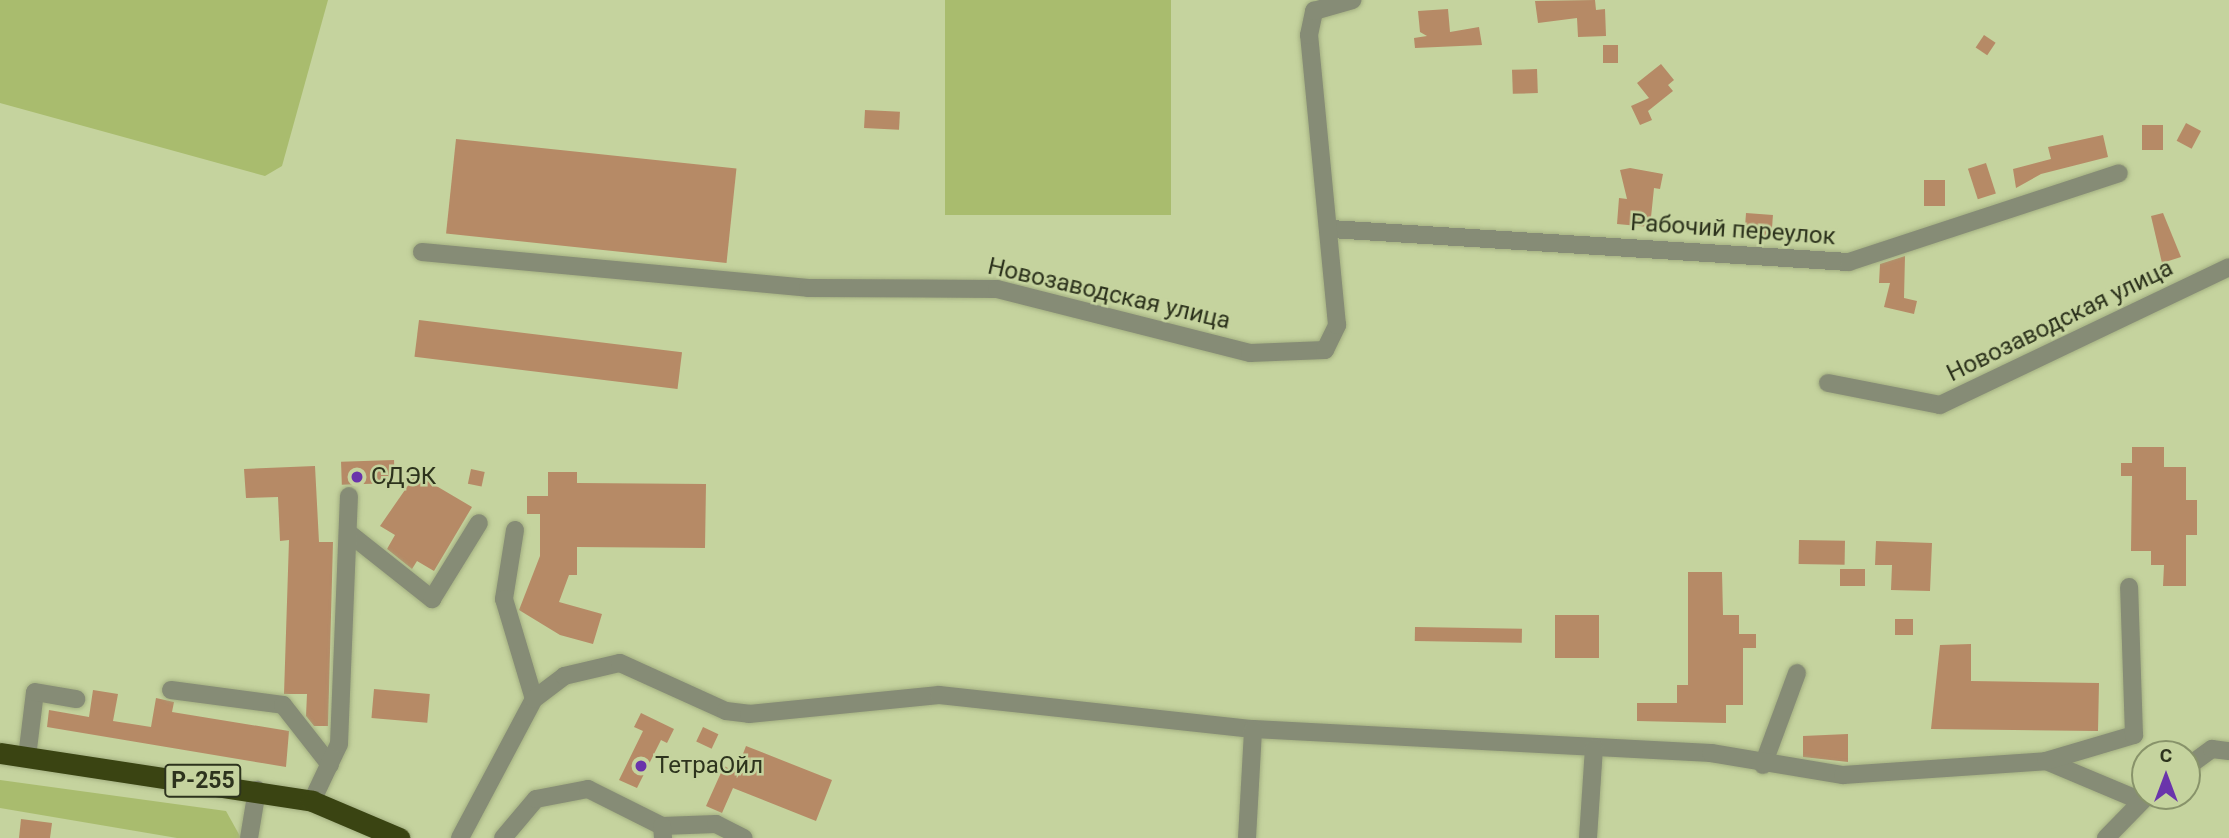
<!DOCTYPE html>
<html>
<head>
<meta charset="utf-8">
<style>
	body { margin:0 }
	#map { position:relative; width:2229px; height:838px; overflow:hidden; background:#c5d39e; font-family:Roboto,sans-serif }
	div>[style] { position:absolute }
	.green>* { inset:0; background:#a9bc6e; transform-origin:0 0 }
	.building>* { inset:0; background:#b68a66; transform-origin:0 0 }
	.roads { filter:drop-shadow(0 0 2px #a4b082) drop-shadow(0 0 2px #a4b082) }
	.minor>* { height:18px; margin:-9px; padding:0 9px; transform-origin:9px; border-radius:9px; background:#868c76 }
	.highway>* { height:21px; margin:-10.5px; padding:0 10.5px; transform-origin:10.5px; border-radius:10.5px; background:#3a4412 }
	.dots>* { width:19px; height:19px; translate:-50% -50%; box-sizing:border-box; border:4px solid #c5d39e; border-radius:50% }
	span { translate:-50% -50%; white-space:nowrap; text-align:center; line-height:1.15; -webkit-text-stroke:5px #c5d39e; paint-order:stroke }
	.shield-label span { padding:2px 5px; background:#c5d39e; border:2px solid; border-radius:5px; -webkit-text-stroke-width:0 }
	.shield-label { font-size:23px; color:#2d331d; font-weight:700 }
	.street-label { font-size:24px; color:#2d331d }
	.poi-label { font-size:24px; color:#2d331d }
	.left { translate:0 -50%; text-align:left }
	.north { position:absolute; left:2131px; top:740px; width:70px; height:70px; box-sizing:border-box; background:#c5d39e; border:2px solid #88936a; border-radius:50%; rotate:0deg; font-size:19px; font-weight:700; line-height:28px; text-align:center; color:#2d331d }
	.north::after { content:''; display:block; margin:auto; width:24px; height:32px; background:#6a34ab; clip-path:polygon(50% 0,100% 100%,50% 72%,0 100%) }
</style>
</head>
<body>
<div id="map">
	<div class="green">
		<div style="clip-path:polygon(0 0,328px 0,282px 166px,265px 176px,0 103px)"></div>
		<div style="left:945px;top:0;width:226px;height:215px"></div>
		<div style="clip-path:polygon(0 780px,226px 811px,241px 838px,177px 838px,0 808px)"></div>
	</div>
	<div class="building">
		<div style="clip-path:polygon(1595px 0,1596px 10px,1605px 9px,1606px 36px,1578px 37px,1577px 18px,1538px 23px,1535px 1px)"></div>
		<div style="clip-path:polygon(1448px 9px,1450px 32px,1479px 27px,1482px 45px,1415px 48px,1414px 38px,1427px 36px,1420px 32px,1418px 11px)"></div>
		<div style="left:1984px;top:35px;width:14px;height:15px;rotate:34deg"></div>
		<div style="left:1618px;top:45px;width:18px;height:15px;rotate:90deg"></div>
		<div style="clip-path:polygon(1661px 64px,1674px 80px,1668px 85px,1673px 91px,1648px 111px,1652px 120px,1640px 125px,1631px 106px,1649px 98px,1637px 83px)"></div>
		<div style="left:1537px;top:69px;width:24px;height:25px;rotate:88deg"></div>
		<div style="left:865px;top:110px;width:35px;height:18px;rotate:3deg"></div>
		<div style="left:2186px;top:123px;width:17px;height:20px;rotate:28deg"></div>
		<div style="left:2163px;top:125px;width:25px;height:21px;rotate:90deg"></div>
		<div style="clip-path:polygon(2103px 135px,2108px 157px,2041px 174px,2016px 188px,2013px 169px,2051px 159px,2048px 147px)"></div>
		<div style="left:456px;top:139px;width:282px;height:95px;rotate:6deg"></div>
		<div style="left:1986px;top:163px;width:32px;height:19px;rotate:72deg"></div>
		<div style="clip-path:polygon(1630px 168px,1663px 174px,1660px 189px,1654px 188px,1650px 227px,1617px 224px,1619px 198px,1627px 199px,1620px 170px)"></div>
		<div style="left:1924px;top:180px;width:21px;height:26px"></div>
		<div style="left:1746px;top:213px;width:27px;height:23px;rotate:4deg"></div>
		<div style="clip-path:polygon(2163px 213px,2181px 257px,2162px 263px,2151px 216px)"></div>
		<div style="clip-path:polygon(1905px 256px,1904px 298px,1917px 301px,1914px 314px,1884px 307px,1890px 283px,1879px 283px,1880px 264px)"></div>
		<div style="left:419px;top:320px;width:265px;height:37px;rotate:7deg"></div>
		<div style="clip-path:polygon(2132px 447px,2164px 447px,2164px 467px,2186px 467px,2186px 500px,2197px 500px,2197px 535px,2186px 535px,2186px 586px,2163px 586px,2164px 565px,2151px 565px,2151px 551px,2131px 551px,2132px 476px,2121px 476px,2121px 463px,2132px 463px)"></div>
		<div style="left:394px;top:460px;width:23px;height:53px;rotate:88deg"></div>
		<div style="clip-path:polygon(315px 466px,319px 542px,333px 542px,328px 726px,314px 726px,306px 716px,307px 694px,284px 694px,289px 540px,280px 541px,278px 497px,246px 498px,244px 469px)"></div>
		<div style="left:471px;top:469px;width:14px;height:15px;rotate:12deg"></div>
		<div style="clip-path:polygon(548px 472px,577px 472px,577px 483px,706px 484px,705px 548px,577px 547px,577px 575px,569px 575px,559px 602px,602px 614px,593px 644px,560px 635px,519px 610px,540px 556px,540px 514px,527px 514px,527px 496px,548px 496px)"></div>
		<div style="clip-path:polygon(416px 474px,472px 507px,434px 571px,417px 561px,412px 569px,387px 549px,395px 535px,380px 526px)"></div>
		<div style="left:1799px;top:540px;width:46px;height:24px;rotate:1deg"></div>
		<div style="clip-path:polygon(1876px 541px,1932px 543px,1930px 591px,1891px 590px,1892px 565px,1875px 565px)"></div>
		<div style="left:1865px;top:569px;width:17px;height:25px;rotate:90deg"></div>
		<div style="clip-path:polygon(1688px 572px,1722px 572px,1723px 615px,1739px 615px,1739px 634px,1756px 634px,1756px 648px,1743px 648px,1743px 705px,1726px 705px,1726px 723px,1637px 721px,1637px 703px,1677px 703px,1677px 685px,1688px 685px)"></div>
		<div style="left:1555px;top:615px;width:44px;height:43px"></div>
		<div style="left:1895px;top:619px;width:18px;height:16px"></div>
		<div style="left:1415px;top:627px;width:107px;height:14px;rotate:1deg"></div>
		<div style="clip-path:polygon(1971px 644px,1971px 681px,2099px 683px,2098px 731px,1931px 729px,1940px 645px)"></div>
		<div style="left:374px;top:689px;width:56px;height:29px;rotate:5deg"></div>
		<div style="clip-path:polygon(93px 690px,118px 694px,113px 721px,151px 727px,156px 698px,174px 702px,172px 712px,289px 731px,286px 767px,47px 727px,49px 710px,89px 717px)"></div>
		<div style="clip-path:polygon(641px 713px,674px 729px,667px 743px,661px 740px,637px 788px,619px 780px,643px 731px,634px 727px)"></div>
		<div style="left:703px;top:727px;width:17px;height:16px;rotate:25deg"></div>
		<div style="clip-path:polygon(1848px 734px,1848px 762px,1803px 757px,1803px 736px)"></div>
		<div style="clip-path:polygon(746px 746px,832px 780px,816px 821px,733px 788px,722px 813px,706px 806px,724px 766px,736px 772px)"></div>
		<div style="clip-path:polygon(21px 819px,52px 823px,50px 838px,19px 838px)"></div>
	</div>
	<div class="roads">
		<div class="minor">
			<div style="left:1331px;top:229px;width:519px;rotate:3.65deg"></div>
			<div style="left:1849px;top:262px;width:284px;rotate:-18.2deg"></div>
			<div style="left:422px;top:252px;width:388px;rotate:5.3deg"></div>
			<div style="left:808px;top:288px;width:189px;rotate:0.3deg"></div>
			<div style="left:997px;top:289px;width:261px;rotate:14.2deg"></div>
			<div style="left:1250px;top:353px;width:75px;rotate:-2.3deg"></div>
			<div style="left:1325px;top:350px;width:28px;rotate:-64deg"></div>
			<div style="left:1337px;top:325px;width:291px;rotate:-95.5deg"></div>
			<div style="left:1309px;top:35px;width:25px;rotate:-78deg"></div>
			<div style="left:1314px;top:11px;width:40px;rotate:-16deg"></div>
			<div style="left:1828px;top:383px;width:114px;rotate:11.1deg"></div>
			<div style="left:1940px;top:405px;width:320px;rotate:-25.5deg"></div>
			<div style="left:515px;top:530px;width:70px;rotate:99.1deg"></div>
			<div style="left:504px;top:599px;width:104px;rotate:73.3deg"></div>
			<div style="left:350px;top:534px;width:105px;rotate:38.4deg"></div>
			<div style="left:432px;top:599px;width:89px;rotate:-58.3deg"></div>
			<div style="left:171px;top:690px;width:113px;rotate:7.6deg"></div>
			<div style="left:283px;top:705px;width:76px;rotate:51.9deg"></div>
			<div style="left:27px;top:757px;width:65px;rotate:-83deg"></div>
			<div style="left:35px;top:692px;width:42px;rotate:9.7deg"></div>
			<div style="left:2046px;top:761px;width:103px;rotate:22.8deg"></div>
			<div style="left:1763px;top:765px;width:98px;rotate:-69.7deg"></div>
			<div style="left:2187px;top:767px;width:31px;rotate:-36deg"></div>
			<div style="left:2212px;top:749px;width:17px;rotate:7deg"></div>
			<div style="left:312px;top:801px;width:63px;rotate:-64.7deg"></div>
			<div style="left:339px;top:744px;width:248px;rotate:-87.7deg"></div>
			<div style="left:662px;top:826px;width:54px;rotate:-2.1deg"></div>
			<div style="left:716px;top:824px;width:31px;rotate:27deg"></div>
			<div style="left:249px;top:838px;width:49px;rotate:-80.5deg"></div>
			<div style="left:460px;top:838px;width:157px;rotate:-62deg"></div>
			<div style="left:534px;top:699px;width:38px;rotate:-37deg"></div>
			<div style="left:564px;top:676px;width:57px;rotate:-13.1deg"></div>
			<div style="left:620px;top:663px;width:116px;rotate:24.4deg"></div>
			<div style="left:726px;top:711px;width:23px;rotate:7deg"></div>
			<div style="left:749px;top:714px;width:191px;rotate:-5.7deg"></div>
			<div style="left:939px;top:695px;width:316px;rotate:6.2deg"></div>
			<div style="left:1253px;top:729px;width:459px;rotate:3deg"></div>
			<div style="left:1711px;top:753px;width:134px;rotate:9.5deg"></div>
			<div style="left:1843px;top:775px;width:203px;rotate:-3.9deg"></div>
			<div style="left:2046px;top:761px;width:92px;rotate:-16.5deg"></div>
			<div style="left:2134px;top:735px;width:148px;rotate:-91.9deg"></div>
			<div style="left:503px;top:838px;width:51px;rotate:-49.8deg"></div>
			<div style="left:536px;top:799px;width:53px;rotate:-10.9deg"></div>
			<div style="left:588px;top:789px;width:83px;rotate:26.6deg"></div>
			<div style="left:662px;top:826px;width:12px;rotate:85deg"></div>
			<div style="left:1247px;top:838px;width:109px;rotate:-86.8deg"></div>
			<div style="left:1588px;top:838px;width:90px;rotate:-86.2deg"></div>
			<div style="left:2106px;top:838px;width:59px;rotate:-45.7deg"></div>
		</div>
		<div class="highway">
			<div style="left:0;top:753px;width:316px;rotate:8.7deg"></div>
			<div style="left:312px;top:801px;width:95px;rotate:23deg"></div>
		</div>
	</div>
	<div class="dots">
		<div style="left:357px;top:477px;background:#6a34ab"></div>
		<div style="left:641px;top:766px;background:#6a34ab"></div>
	</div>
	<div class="shield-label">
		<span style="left:203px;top:781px">Р-255</span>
	</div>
	<div class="street-label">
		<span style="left:1733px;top:230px;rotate:4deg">Рабочий переулок</span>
		<span style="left:1109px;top:294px;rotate:13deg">Новозаводская улица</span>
		<span style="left:2060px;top:321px;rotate:-26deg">Новозаводская улица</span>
	</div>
	<div class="poi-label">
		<span class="left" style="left:371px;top:477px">СДЭК</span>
		<span class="left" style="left:655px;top:766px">ТетраОйл</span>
	</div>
	<div class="north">С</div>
</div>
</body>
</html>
